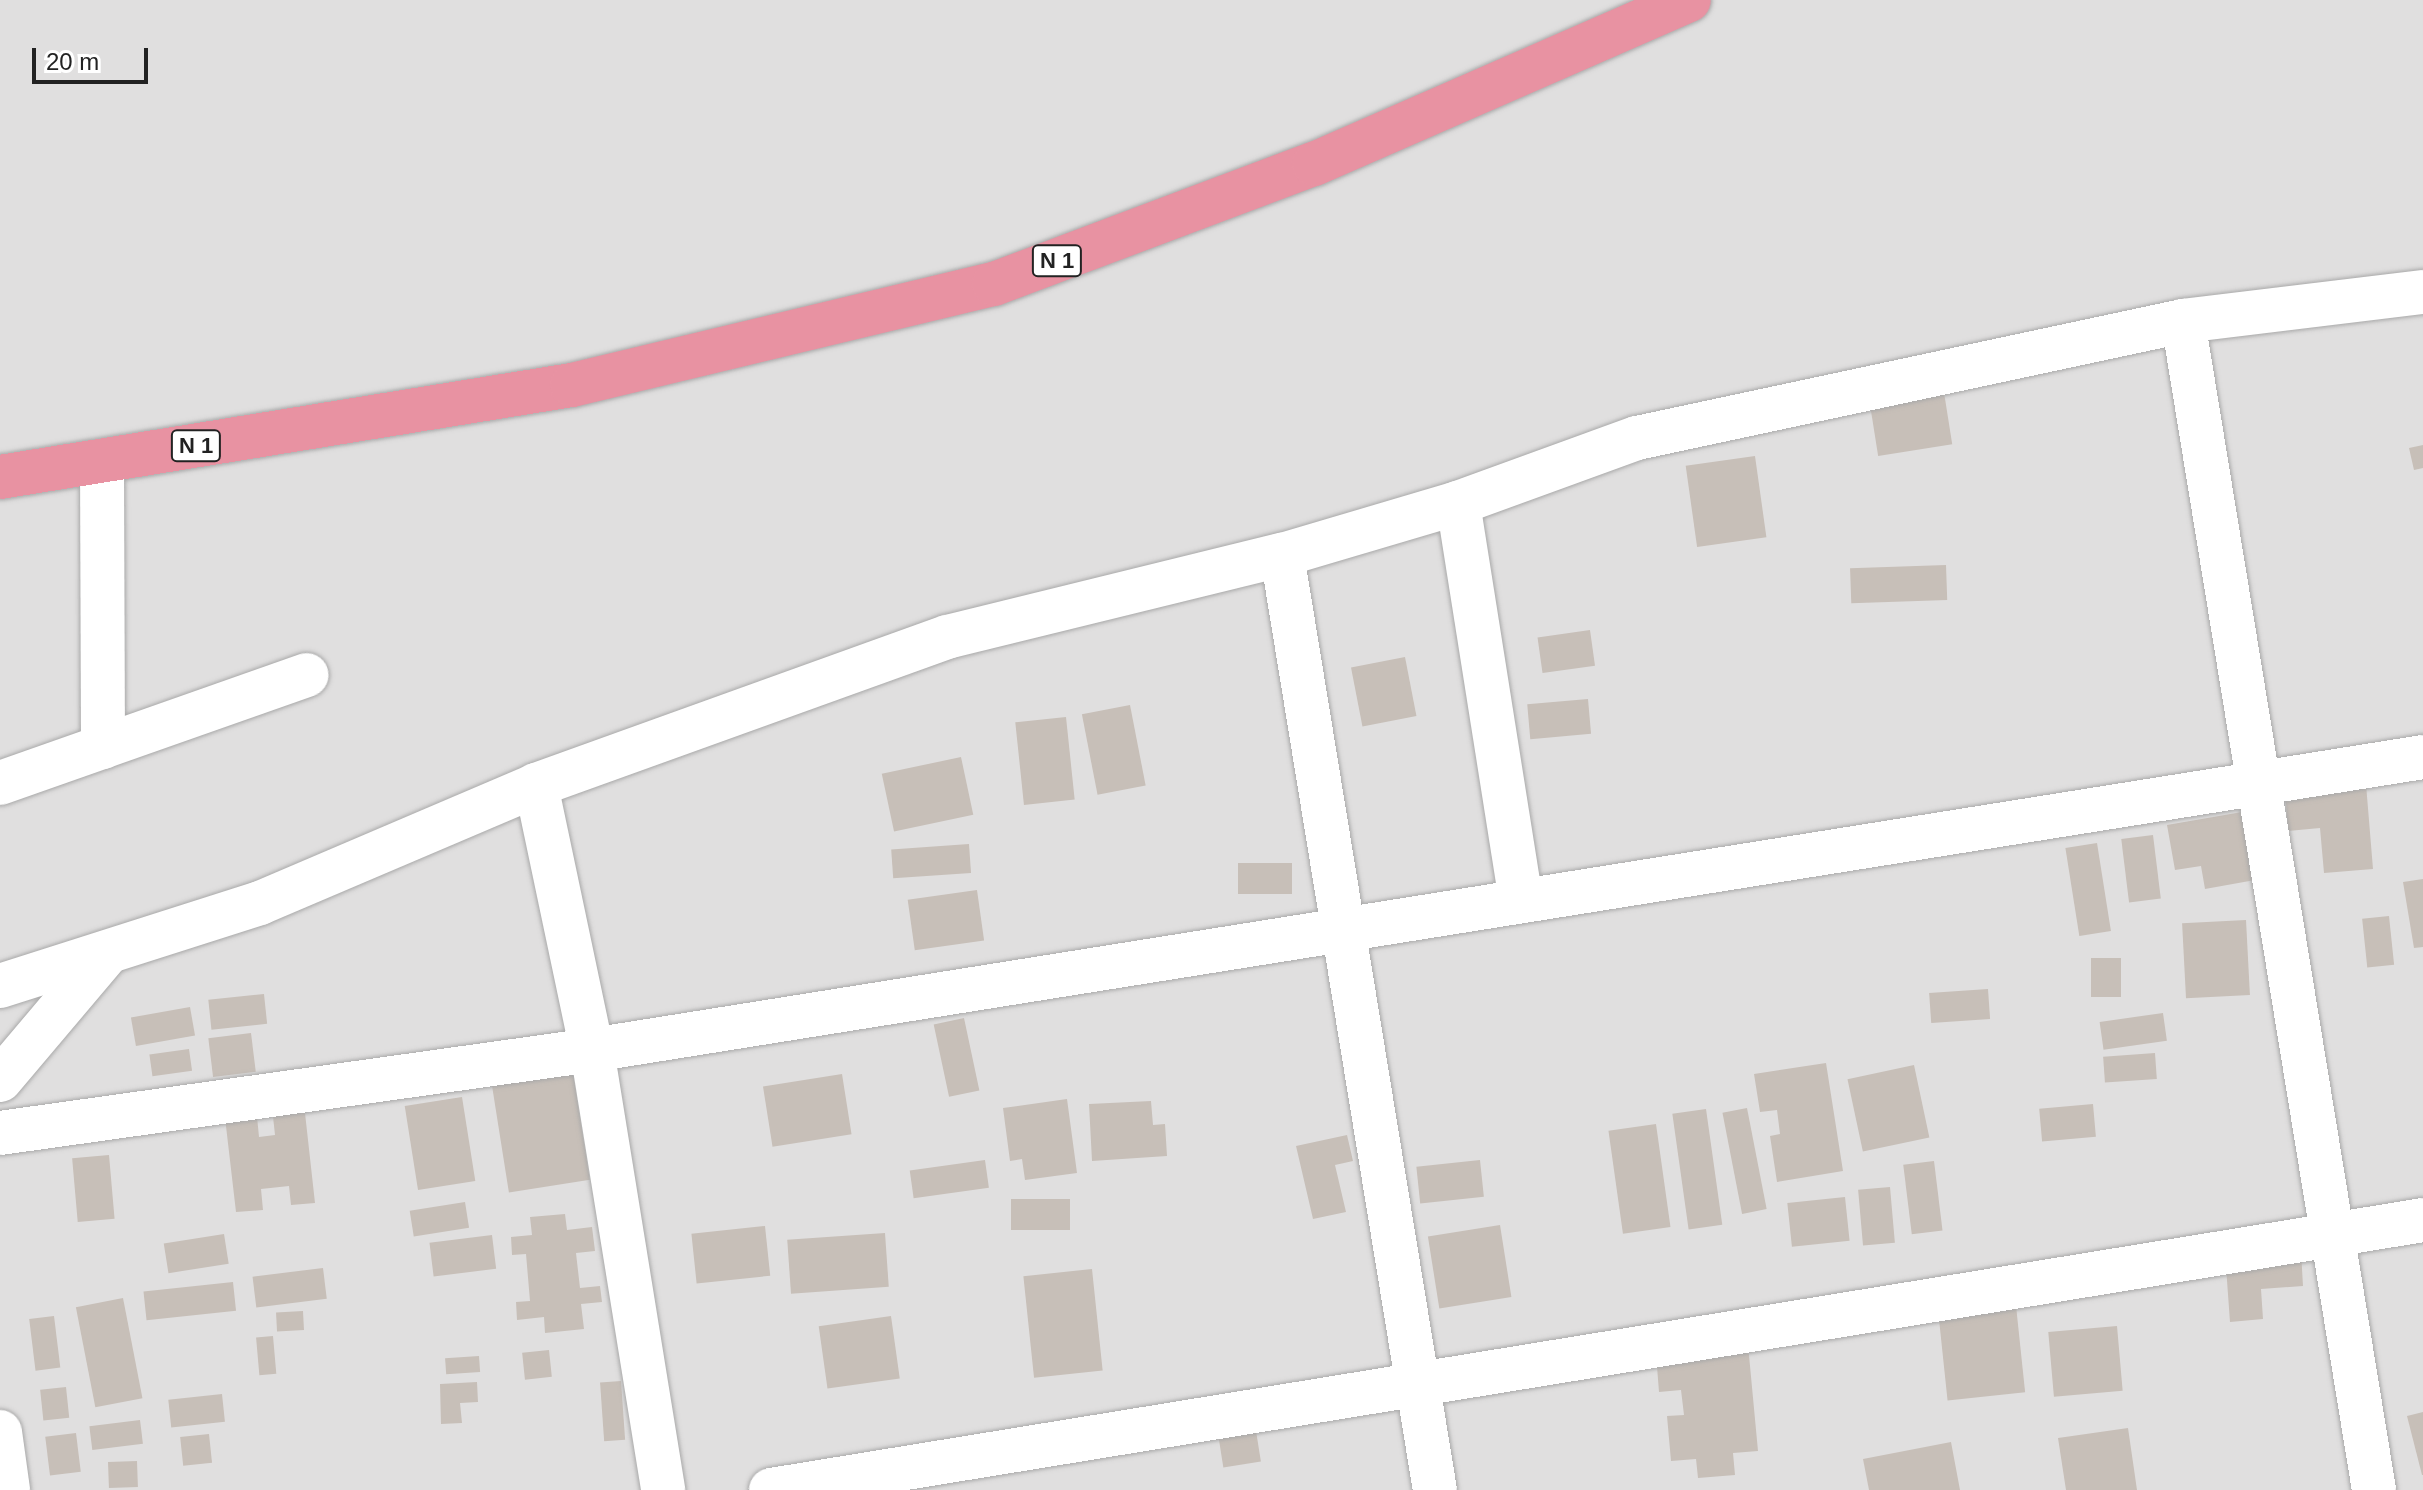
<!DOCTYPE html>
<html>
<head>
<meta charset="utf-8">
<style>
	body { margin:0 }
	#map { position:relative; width:2423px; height:1490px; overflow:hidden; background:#f2efe9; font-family:Helvetica,sans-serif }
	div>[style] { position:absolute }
	.residential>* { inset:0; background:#e0dfdf; transform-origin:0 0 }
	.building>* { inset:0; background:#c7bfb8; transform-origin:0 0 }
	.roads { filter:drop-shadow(0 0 2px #a9a9a9) drop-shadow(0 0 2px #a9a9a9) }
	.minor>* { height:44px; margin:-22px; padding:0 22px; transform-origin:22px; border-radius:22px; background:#fff }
	.highway>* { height:44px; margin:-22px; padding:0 22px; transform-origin:22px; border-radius:22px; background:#e892a2 }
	span { translate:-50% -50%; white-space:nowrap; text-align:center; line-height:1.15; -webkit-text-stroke:8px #fff; paint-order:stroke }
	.shield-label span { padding:2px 6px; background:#fff; border:2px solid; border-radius:6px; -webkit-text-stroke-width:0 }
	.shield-label { font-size:22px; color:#222; font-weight:700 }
	.scale { position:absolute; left:32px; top:48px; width:116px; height:36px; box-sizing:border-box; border:4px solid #222; border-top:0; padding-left:10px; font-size:24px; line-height:28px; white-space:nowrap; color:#222; -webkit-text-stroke:6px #fff; paint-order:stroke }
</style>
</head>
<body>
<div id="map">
	<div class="residential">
		<div style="left:0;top:0;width:2423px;height:1490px"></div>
	</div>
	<div class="building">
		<div style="left:1943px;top:386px;width:59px;height:75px;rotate:81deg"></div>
		<div style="clip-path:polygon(2423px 445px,2423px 468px,2414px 470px,2409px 448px)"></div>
		<div style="left:1755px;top:456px;width:82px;height:70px;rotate:82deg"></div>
		<div style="left:1946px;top:565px;width:35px;height:96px;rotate:88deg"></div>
		<div style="left:1590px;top:630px;width:36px;height:53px;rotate:82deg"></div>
		<div style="left:1405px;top:657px;width:60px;height:55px;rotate:79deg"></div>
		<div style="left:1588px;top:699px;width:35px;height:61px;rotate:85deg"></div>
		<div style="left:1130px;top:705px;width:82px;height:49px;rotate:79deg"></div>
		<div style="left:1066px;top:717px;width:83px;height:51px;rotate:84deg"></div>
		<div style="left:961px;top:757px;width:59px;height:81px;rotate:78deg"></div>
		<div style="clip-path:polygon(2366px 784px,2373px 869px,2324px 873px,2320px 828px,2288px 831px,2285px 790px)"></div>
		<div style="clip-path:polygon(2242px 812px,2255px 880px,2205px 889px,2201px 866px,2175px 870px,2167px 825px)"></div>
		<div style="left:2153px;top:835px;width:64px;height:32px;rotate:83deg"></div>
		<div style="left:2097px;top:843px;width:89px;height:32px;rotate:81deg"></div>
		<div style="left:969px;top:844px;width:29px;height:78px;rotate:86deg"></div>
		<div style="left:1238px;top:863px;width:54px;height:31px"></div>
		<div style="clip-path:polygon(2423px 879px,2423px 947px,2414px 948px,2403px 882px)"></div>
		<div style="left:977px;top:890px;width:51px;height:70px;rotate:82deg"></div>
		<div style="left:2389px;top:916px;width:49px;height:27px;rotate:84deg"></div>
		<div style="left:2246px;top:920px;width:75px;height:64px;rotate:87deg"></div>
		<div style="left:2091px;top:958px;width:30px;height:39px"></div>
		<div style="left:1988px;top:989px;width:30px;height:59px;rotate:86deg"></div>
		<div style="left:264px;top:994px;width:30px;height:56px;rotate:84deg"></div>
		<div style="left:190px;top:1007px;width:29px;height:60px;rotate:80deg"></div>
		<div style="left:2163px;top:1013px;width:28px;height:64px;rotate:82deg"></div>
		<div style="left:964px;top:1018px;width:74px;height:31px;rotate:78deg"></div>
		<div style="left:251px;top:1033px;width:39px;height:43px;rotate:83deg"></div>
		<div style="left:189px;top:1049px;width:22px;height:40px;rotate:82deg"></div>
		<div style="left:2155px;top:1053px;width:26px;height:52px;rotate:86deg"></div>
		<div style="clip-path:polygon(1826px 1063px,1843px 1171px,1777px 1182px,1770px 1136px,1780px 1134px,1777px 1110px,1760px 1112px,1754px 1074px)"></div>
		<div style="left:1914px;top:1065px;width:74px;height:68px;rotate:78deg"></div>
		<div style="left:573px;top:1073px;width:108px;height:82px;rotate:81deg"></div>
		<div style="left:842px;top:1074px;width:61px;height:80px;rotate:81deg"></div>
		<div style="clip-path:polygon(303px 1095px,315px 1203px,291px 1205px,289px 1186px,261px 1189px,263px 1210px,236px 1212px,224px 1109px,256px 1106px,259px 1137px,275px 1135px,271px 1098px)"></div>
		<div style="left:462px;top:1097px;width:85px;height:58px;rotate:81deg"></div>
		<div style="clip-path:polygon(1067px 1099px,1077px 1173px,1025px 1180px,1022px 1159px,1010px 1161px,1003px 1108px)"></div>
		<div style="clip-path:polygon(1151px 1101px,1153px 1125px,1165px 1124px,1167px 1156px,1092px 1161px,1089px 1104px)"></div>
		<div style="left:2093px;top:1104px;width:33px;height:54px;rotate:85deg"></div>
		<div style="left:1747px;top:1108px;width:103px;height:25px;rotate:79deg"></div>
		<div style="left:1706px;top:1109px;width:117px;height:34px;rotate:82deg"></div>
		<div style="left:1656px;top:1124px;width:104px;height:48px;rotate:82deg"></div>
		<div style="clip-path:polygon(1347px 1135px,1353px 1161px,1335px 1165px,1346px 1212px,1313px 1219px,1296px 1146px)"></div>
		<div style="left:109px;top:1155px;width:64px;height:37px;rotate:85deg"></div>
		<div style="left:985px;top:1160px;width:28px;height:76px;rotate:82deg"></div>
		<div style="left:1480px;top:1160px;width:37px;height:64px;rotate:84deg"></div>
		<div style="left:1934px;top:1161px;width:70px;height:31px;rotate:83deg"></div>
		<div style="left:1890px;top:1187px;width:56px;height:32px;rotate:85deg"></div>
		<div style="left:1845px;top:1197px;width:44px;height:58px;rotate:84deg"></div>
		<div style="left:1011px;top:1199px;width:59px;height:31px"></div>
		<div style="left:465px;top:1202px;width:26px;height:56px;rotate:81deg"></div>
		<div style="clip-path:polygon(565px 1214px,567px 1230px,592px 1227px,595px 1251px,576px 1253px,580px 1288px,600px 1286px,602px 1302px,581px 1304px,584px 1329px,545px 1333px,544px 1317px,517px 1320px,516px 1302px,530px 1301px,526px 1254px,512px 1255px,511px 1237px,532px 1235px,530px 1217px)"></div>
		<div style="left:1500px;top:1225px;width:73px;height:73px;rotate:81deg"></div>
		<div style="left:765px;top:1226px;width:50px;height:74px;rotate:84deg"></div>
		<div style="left:885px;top:1233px;width:54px;height:98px;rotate:86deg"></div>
		<div style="left:224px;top:1234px;width:30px;height:61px;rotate:81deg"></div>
		<div style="clip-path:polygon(2300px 1234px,2303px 1286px,2261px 1289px,2263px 1319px,2230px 1322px,2224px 1239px)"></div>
		<div style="left:492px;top:1235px;width:34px;height:63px;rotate:83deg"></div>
		<div style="left:323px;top:1268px;width:31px;height:71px;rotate:83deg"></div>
		<div style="left:1092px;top:1269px;width:102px;height:69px;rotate:84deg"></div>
		<div style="left:2013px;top:1277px;width:116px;height:78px;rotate:84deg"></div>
		<div style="left:233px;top:1282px;width:29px;height:90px;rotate:84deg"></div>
		<div style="left:123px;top:1298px;width:102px;height:48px;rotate:79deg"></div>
		<div style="left:303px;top:1311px;width:19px;height:27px;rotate:87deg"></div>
		<div style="left:54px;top:1316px;width:52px;height:25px;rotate:83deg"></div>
		<div style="left:891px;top:1316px;width:63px;height:73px;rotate:82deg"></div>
		<div style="left:2117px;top:1326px;width:65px;height:69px;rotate:85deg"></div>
		<div style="clip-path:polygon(1747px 1334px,1758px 1451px,1733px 1453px,1735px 1475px,1698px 1478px,1696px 1459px,1671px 1461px,1667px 1416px,1684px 1415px,1681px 1390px,1659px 1392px,1655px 1341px)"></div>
		<div style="left:273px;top:1336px;width:38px;height:17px;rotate:85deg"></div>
		<div style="left:549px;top:1350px;width:27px;height:27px;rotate:84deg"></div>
		<div style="left:479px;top:1356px;width:16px;height:34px;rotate:86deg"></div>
		<div style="left:621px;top:1381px;width:59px;height:21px;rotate:86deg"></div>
		<div style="clip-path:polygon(477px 1382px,478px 1402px,460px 1403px,462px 1423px,441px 1424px,440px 1384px)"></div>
		<div style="left:66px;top:1387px;width:31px;height:26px;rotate:84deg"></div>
		<div style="left:222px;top:1394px;width:28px;height:54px;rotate:84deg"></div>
		<div style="clip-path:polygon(2423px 1412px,2423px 1475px,2422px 1475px,2407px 1416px)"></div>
		<div style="left:1254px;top:1418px;width:44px;height:38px;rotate:81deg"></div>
		<div style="left:140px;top:1420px;width:24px;height:51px;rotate:83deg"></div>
		<div style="clip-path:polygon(2128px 1428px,2137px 1490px,2066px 1490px,2058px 1438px)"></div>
		<div style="left:76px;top:1433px;width:39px;height:31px;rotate:83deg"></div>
		<div style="left:209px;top:1434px;width:29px;height:29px;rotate:84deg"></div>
		<div style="clip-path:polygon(1951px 1442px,1960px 1490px,1869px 1490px,1863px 1459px)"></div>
		<div style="left:137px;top:1461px;width:26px;height:29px;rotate:88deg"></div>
	</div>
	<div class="roads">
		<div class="minor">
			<div style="left:2183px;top:321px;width:1185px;rotate:80.72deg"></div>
			<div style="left:102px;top:461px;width:286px;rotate:89.8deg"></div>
			<div style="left:1458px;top:503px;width:403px;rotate:81deg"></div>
			<div style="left:1282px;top:555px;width:947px;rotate:80.71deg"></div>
			<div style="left:0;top:783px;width:325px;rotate:-19.4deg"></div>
			<div style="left:536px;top:785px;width:271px;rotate:78.1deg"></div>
			<div style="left:592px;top:1050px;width:446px;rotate:80.8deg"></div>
			<div style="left:0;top:986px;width:273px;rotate:-17.7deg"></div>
			<div style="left:260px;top:903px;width:300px;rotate:-23.1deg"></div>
			<div style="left:536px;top:785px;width:437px;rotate:-19.8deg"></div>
			<div style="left:947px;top:637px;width:345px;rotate:-13.8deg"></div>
			<div style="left:1282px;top:555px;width:184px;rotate:-16.5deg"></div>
			<div style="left:1458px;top:503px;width:190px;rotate:-20deg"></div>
			<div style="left:1637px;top:438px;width:558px;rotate:-12.09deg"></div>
			<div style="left:2183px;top:321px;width:242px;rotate:-6.9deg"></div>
			<div style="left:0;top:1080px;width:167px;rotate:-49.8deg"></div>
			<div style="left:0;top:1133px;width:598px;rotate:-7.98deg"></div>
			<div style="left:592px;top:1050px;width:1854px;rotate:-9.09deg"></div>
			<div style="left:0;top:1432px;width:59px;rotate:82.1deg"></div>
			<div style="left:771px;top:1490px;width:1674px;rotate:-9.28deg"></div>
		</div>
		<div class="highway">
			<div style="left:0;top:477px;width:579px;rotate:-9.14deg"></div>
			<div style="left:572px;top:385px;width:434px;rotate:-13.5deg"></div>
			<div style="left:994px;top:284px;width:342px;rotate:-20.6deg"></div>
			<div style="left:1314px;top:164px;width:409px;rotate:-23.6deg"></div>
		</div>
	</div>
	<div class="shield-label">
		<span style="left:1057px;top:261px">N 1</span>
		<span style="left:196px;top:446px">N 1</span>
	</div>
	<div class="scale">20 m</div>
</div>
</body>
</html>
